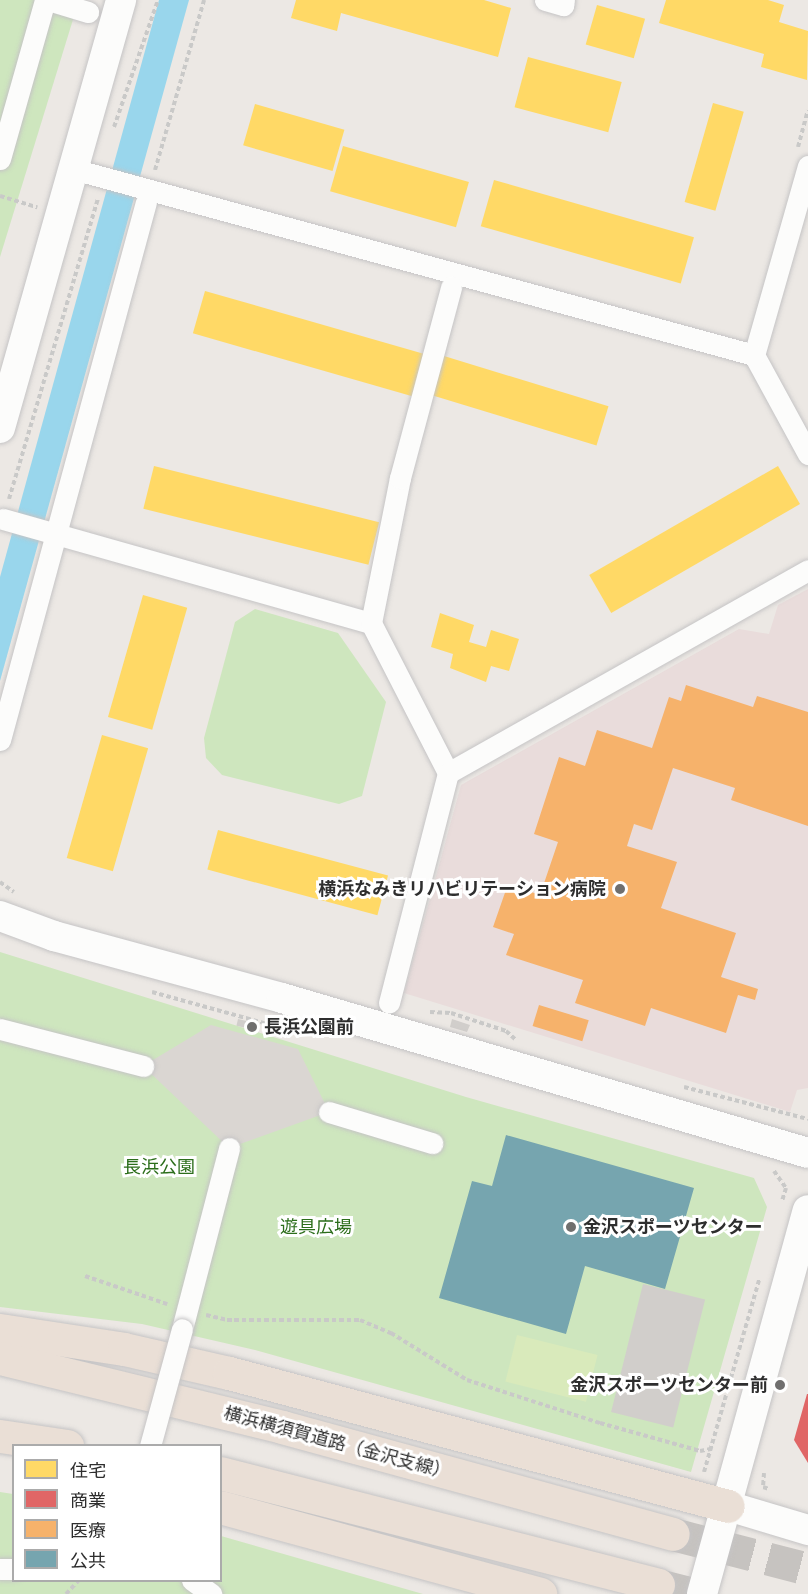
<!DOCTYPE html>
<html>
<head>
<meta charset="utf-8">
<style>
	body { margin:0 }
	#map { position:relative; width:808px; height:1594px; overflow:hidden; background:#ece8e4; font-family:Cabin,"Noto Sans JP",sans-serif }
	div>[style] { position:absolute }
	.medical>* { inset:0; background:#e9dcdb }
	.green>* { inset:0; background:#cee6be }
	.pitch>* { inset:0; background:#d9eabb; transform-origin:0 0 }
	.plaza>* { inset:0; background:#dad6d2 }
	.water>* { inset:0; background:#99d6ec }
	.homes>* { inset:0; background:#ffd966; transform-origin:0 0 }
	.shops>* { inset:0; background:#e06666 }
	.health>* { inset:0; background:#f6b26b; transform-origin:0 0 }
	.public>* { inset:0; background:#76a5af }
	.building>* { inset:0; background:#d1cecb; transform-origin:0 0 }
	.highway-tunnel>* { height:33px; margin-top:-16.5px; transform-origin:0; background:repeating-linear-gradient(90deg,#c6c3c0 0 33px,transparent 0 49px) }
	.path>* { height:4px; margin-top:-2px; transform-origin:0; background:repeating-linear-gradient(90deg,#c9c9c8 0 4.5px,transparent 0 7.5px) }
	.roads { filter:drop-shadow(0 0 2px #c5c4c5) drop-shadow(0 0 2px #c5c4c5) }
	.street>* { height:21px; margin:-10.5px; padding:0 10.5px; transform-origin:10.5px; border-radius:10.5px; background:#fcfcfb }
	.secondary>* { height:30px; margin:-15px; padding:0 15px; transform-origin:15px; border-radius:15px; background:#fcfcfb }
	.highway>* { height:33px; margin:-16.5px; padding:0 16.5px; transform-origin:16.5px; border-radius:16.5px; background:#eadfd6 }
	.bridges { filter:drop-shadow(0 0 2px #c5c4c5) drop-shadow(0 0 2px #c5c4c5) }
	.street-bridge>* { height:21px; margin:-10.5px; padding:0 10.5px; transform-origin:10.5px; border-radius:10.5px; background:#fcfcfb }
	.dots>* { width:16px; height:16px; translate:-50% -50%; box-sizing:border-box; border:3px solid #fff; border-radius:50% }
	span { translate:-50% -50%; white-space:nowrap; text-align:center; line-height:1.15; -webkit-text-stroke:6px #fff; paint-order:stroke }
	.poi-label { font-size:18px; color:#2e2e2e; font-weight:700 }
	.right { translate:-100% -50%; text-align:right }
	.left { translate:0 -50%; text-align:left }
	.park-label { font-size:18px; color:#2c6e1b }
	.street-label { font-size:18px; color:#2e2e2e }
	.legend { position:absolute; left:12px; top:1444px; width:210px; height:138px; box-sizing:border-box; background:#fff; border:2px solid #ababab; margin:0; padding:8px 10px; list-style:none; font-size:18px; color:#2e2e2e }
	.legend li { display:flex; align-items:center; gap:12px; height:30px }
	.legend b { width:30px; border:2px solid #ababab }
</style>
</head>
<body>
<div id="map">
	<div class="medical">
		<div style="clip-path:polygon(808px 589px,808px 1088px,797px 1090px,790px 1112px,404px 993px,461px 785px,739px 629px,769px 634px,778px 605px)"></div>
	</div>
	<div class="green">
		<div style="clip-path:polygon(0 0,79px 0,0 257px)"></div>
		<div style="clip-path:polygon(255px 609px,338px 633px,386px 702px,362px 796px,339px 804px,222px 775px,206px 758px,204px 738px,235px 622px)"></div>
		<div style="clip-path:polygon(0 952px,466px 1097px,754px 1178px,767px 1207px,691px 1472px,255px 1350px,142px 1324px,0 1307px)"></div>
		<div style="clip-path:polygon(0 1492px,13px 1494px,14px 1580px,220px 1580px,221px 1536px,423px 1594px,0 1594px)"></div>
	</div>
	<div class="pitch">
		<div style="left:517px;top:1335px;width:83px;height:48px;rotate:14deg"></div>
	</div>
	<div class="plaza">
		<div style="clip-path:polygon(211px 1025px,298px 1049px,329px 1112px,229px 1148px,143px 1066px)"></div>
	</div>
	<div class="water">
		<div style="clip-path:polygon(159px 0,189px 0,0 681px,0 577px)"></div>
	</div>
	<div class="homes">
		<div style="clip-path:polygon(296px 0,484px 0,511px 8px,498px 57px,341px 13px,337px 31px,291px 18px)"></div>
		<div style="clip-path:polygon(666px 0,768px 0,784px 5px,779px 22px,808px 31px,807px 80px,761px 67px,764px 54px,659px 23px)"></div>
		<div style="left:597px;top:5px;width:50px;height:41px;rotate:16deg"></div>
		<div style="left:528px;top:57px;width:97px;height:52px;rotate:15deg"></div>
		<div style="left:713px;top:103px;width:32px;height:103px;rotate:16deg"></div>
		<div style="left:255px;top:104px;width:93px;height:43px;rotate:16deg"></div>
		<div style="left:343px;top:146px;width:131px;height:47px;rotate:16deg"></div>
		<div style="left:494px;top:180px;width:208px;height:48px;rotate:16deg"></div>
		<div style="left:205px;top:291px;width:230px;height:44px;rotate:16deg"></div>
		<div style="left:444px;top:356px;width:172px;height:41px;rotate:17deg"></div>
		<div style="left:154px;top:466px;width:232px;height:44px;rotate:14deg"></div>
		<div style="left:778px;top:466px;width:44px;height:218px;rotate:60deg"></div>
		<div style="left:143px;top:595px;width:46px;height:127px;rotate:16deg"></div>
		<div style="clip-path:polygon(440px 613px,474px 625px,469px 642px,486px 647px,491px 630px,519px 639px,509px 671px,491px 666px,486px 682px,450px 668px,453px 654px,431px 647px)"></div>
		<div style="left:102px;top:735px;width:48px;height:128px;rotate:16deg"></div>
		<div style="left:218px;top:830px;width:176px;height:41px;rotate:15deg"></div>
	</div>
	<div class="shops">
		<div style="clip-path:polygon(807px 1394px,808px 1394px,808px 1463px,794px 1440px)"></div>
	</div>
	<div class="health">
		<div style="clip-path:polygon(686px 685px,753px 707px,757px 696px,808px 712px,808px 826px,731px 800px,735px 788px,673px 768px,652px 830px,634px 824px,627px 846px,677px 862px,661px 908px,736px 933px,721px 977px,758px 989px,755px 1000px,738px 995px,726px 1033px,651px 1008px,645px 1026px,575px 1003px,583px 980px,506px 955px,514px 934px,493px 927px,508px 884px,540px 895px,558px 842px,534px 834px,559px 757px,585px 766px,597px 730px,652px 748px,669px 697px,681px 701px)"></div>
		<div style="left:539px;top:1005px;width:52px;height:22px;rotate:17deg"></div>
	</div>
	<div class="public">
		<div style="clip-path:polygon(506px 1135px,694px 1188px,665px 1289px,585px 1266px,566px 1334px,439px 1298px,472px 1181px,492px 1186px)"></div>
	</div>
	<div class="building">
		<div style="left:238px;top:1019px;width:22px;height:7px;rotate:13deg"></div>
		<div style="clip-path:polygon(452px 1019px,470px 1025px,467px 1032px,450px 1027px)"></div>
		<div style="left:643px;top:1284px;width:64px;height:132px;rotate:14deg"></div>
	</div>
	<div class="highway-tunnel">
		<div style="left:673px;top:1534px;width:139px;rotate:14.5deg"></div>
		<div style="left:658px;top:1585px;width:38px;rotate:14deg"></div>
	</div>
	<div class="path">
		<div style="left:114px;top:127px;width:134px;rotate:-70.9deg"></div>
		<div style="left:798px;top:147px;width:38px;rotate:-75deg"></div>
		<div style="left:155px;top:170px;width:177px;rotate:-73.9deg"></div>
		<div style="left:0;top:196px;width:39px;rotate:17deg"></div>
		<div style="left:9px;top:499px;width:314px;rotate:-73.5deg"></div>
		<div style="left:0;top:882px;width:17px;rotate:36deg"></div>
		<div style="left:152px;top:992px;width:142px;rotate:15.5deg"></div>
		<div style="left:430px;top:1012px;width:21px;rotate:3deg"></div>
		<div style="left:451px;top:1013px;width:58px;rotate:18.1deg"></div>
		<div style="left:506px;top:1031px;width:12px;rotate:42deg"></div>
		<div style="left:684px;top:1087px;width:128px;rotate:14.5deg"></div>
		<div style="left:774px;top:1171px;width:21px;rotate:55deg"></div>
		<div style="left:786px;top:1188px;width:14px;rotate:107deg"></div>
		<div style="left:85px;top:1276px;width:87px;rotate:18.9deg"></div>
		<div style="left:206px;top:1315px;width:22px;rotate:13deg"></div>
		<div style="left:227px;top:1320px;width:133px"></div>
		<div style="left:360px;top:1320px;width:34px;rotate:23deg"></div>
		<div style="left:391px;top:1333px;width:89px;rotate:31.7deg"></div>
		<div style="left:467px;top:1380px;width:140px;rotate:17.9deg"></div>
		<div style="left:600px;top:1423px;width:104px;rotate:15.6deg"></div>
		<div style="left:700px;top:1451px;width:11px;rotate:-10deg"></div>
		<div style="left:704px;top:1472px;width:200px;rotate:-74deg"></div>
		<div style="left:764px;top:1473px;width:14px;rotate:94deg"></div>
		<div style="left:763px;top:1487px;width:6px;rotate:18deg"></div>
		<div style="left:66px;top:1594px;width:19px;rotate:-47deg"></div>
	</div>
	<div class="roads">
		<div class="street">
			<div style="left:48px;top:0;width:42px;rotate:16.7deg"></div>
			<div style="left:545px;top:0;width:19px;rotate:16deg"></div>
			<div style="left:563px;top:5px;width:5px;rotate:-79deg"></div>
			<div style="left:0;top:159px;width:165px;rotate:-74.2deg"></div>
			<div style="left:808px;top:166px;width:197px;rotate:105.9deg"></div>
			<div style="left:754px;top:355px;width:113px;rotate:61.4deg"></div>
			<div style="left:73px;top:169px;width:706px;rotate:15.28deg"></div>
			<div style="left:3px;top:519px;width:382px;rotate:15.8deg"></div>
			<div style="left:371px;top:623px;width:148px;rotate:-78.7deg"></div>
			<div style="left:400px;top:478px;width:198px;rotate:-75deg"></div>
			<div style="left:371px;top:623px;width:169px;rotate:62.8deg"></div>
			<div style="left:448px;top:773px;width:237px;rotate:104.4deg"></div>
			<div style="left:0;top:740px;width:557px;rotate:-74.82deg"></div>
			<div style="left:448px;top:773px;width:413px;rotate:-29.4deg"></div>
			<div style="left:0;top:1029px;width:148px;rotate:14.5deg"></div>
			<div style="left:329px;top:1112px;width:108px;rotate:16.8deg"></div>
			<div style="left:182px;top:1329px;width:187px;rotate:-75.4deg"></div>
			<div style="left:0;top:1569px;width:14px"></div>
			<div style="left:192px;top:1580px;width:24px;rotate:36deg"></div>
		</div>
		<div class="secondary">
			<div style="left:0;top:428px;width:445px;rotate:-74.2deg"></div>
			<div style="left:0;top:916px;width:58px;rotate:20.3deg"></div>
			<div style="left:54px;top:936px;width:236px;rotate:15.2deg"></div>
			<div style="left:282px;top:998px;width:548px;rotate:16.42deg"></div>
			<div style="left:728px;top:1506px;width:84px;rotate:16.7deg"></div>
			<div style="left:702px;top:1594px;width:398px;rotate:-74.6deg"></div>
		</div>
		<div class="highway">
			<div style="left:0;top:1330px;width:125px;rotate:8.7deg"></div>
			<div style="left:124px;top:1349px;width:108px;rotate:12.9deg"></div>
			<div style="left:229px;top:1373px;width:516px;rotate:14.92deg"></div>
			<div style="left:0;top:1358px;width:290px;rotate:13.7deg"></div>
			<div style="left:282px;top:1427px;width:405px;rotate:15.3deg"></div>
			<div style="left:0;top:1436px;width:68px;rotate:8.5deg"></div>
			<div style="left:220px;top:1473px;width:452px;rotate:14.3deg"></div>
			<div style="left:220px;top:1507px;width:332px;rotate:15.2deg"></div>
		</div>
	</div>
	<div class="bridges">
		<div class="street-bridge">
			<div style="left:150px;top:1446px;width:121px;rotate:-74.7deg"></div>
		</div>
	</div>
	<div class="dots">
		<div style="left:620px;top:889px;background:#706f6e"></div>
		<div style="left:252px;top:1027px;background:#706f6e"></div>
		<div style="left:571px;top:1227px;background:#706f6e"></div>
		<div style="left:780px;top:1385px;background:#706f6e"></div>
	</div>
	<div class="poi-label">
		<span class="right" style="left:606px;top:889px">横浜なみきリハビリテーション病院</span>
		<span class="left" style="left:264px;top:1027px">長浜公園前</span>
		<span class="left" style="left:583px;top:1227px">金沢スポーツセンター</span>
		<span class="right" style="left:768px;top:1385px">金沢スポーツセンター前</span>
	</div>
	<div class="park-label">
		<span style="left:159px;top:1167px">長浜公園</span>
		<span style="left:316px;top:1227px">遊具広場</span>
	</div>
	<div class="street-label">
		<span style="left:337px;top:1443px;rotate:15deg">横浜横須賀道路（金沢支線）</span>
	</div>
	<ul class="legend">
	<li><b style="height:16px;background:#ffd966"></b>住宅</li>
	<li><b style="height:16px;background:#e06666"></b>商業</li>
	<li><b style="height:16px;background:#f6b26b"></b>医療</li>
	<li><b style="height:16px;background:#76a5af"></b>公共</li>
	</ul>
</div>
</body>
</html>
